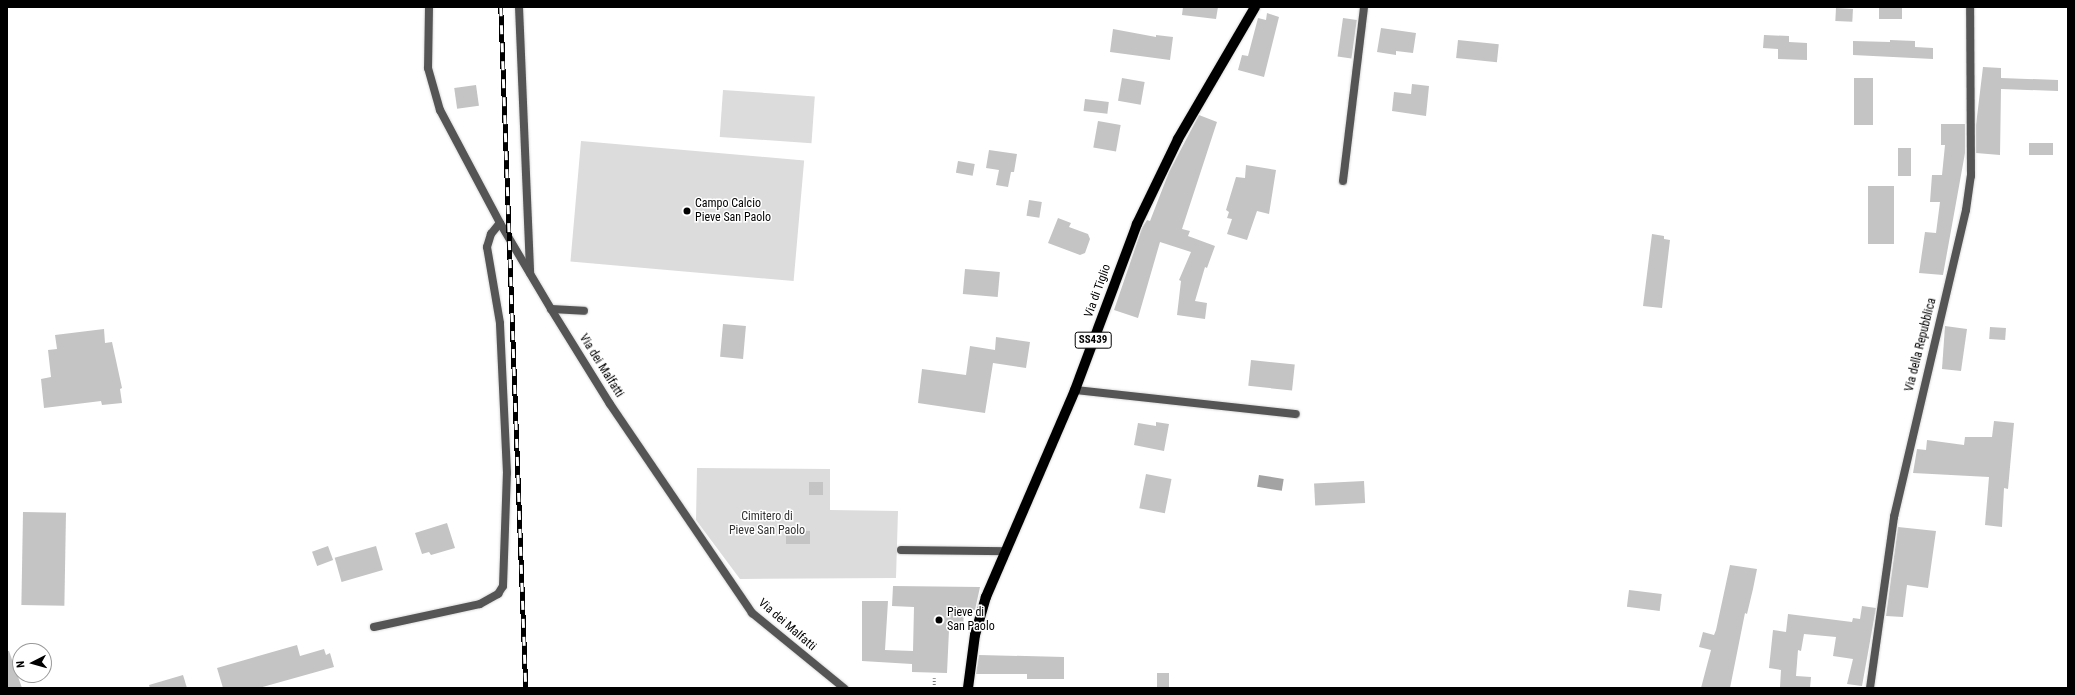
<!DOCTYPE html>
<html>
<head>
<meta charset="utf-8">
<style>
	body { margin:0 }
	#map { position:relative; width:2075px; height:695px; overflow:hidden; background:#fff; font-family:"Roboto Condensed",sans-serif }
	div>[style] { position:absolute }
	.green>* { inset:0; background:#dcdcdc; transform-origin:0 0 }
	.water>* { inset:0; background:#a3a3a3; transform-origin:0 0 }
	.building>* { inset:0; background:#c4c4c4; transform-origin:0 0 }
	.path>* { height:2.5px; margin-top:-1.25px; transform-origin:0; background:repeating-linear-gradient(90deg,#777 0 1px,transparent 0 3px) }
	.roads { filter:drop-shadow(0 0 1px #dbdbdb) drop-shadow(0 0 1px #dbdbdb) }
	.lane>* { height:8px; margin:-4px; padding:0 4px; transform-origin:4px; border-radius:4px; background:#555 }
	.street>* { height:8px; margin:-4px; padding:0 4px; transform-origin:4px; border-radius:4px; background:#555 }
	.primary>* { height:10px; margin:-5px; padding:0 5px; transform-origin:5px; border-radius:5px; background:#000 }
	.rail>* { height:4.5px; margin-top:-2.25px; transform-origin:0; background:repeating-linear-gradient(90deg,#fff 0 9px,#000 0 18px); box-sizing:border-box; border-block:1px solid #000 }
	.dots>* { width:11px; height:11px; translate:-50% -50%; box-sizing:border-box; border:2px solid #fff; border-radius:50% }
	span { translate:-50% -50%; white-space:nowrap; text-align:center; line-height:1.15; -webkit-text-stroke:3px #fff; paint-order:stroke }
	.shield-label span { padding:1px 3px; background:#fff; border:1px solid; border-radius:3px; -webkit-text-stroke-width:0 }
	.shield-label { font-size:11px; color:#000; font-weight:700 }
	.poi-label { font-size:12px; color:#000 }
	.left { translate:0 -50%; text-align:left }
	.street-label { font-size:12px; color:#000 }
	.park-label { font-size:12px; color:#333 }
	.frame { position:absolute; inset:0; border:8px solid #000; pointer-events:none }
	.north { position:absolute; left:12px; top:643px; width:40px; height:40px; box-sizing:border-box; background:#fff; border:1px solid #999; border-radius:50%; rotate:264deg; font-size:11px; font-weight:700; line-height:16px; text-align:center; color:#000 }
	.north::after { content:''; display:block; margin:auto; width:14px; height:18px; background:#000; clip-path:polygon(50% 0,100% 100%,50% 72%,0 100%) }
</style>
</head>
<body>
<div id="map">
	<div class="green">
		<div style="left:723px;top:90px;width:92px;height:47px;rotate:4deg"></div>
		<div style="left:581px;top:141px;width:224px;height:121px;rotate:5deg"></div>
		<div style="clip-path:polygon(697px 468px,830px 469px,830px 510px,898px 511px,896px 578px,740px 579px,696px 520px)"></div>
	</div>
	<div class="water">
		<div style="left:1259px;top:475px;width:25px;height:12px;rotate:9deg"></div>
	</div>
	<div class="building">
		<div style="clip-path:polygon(1183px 7px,1218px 7px,1216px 19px,1182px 15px)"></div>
		<div style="left:1879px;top:7px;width:23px;height:12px"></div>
		<div style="left:1836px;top:8px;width:17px;height:13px;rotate:3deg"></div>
		<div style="clip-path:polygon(1267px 13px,1279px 17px,1264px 77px,1238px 70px,1242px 55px,1248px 56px,1258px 18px,1266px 20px)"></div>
		<div style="left:1343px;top:18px;width:14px;height:39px;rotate:8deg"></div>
		<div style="clip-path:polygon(1381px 28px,1416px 33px,1413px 53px,1396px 51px,1396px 55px,1377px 52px)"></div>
		<div style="clip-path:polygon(1113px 29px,1156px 37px,1156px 35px,1173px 37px,1170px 60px,1110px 52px)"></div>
		<div style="clip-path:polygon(1764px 35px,1789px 36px,1789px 42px,1807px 43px,1807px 60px,1778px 59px,1778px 49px,1763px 48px)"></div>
		<div style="left:1458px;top:40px;width:41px;height:18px;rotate:6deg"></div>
		<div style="clip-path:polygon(1890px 40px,1915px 41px,1915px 47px,1933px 48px,1933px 59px,1853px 55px,1853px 41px,1890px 42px)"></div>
		<div style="clip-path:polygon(1983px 67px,2001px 68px,2001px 78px,2058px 80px,2058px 91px,2001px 89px,2000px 155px,1976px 153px,1976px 125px)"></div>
		<div style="left:1122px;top:78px;width:23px;height:23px;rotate:10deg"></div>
		<div style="left:1854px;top:78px;width:19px;height:47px"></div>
		<div style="clip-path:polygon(1412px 84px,1429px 86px,1426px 116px,1392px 111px,1394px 92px,1411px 94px)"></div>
		<div style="left:476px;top:85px;width:21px;height:22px;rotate:82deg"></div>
		<div style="left:1085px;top:99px;width:24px;height:12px;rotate:7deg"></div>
		<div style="clip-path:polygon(1199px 115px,1217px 122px,1182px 229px,1190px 231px,1188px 236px,1215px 246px,1207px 268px,1205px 267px,1195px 301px,1207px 303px,1205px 319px,1177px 315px,1181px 281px,1179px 280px,1191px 252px,1160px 242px,1138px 318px,1114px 310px,1142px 228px,1147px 220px,1150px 221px,1169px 172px)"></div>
		<div style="left:1098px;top:121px;width:23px;height:27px;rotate:10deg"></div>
		<div style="clip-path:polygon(1941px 124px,1965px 124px,1965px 153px,1943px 275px,1919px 273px,1925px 232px,1936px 233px,1940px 202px,1930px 202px,1932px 175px,1942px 175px,1945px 145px,1941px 145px)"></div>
		<div style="left:2029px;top:143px;width:24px;height:12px"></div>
		<div style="left:1898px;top:148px;width:13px;height:28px"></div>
		<div style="clip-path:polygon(989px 150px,1017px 154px,1014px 172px,1011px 172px,1008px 187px,996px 185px,999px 170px,986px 168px)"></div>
		<div style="left:958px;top:161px;width:17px;height:12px;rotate:10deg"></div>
		<div style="clip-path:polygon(1246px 165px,1276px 170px,1269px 214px,1257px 211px,1247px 240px,1227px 234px,1232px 219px,1227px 218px,1229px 212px,1226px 210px,1236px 177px,1245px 178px)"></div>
		<div style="left:1868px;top:186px;width:26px;height:58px"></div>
		<div style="left:1029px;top:200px;width:13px;height:16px;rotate:9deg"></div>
		<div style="clip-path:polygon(1058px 218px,1071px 223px,1069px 227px,1088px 234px,1090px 239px,1085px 253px,1080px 255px,1048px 243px)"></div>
		<div style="clip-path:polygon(1652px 234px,1664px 236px,1664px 239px,1670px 240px,1662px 308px,1643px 306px)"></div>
		<div style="left:965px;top:269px;width:35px;height:25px;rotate:5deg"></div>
		<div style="left:723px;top:324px;width:23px;height:33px;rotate:5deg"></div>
		<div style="clip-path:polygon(1945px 326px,1967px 329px,1961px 371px,1942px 369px)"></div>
		<div style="left:1990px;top:327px;width:16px;height:12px;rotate:4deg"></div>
		<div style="clip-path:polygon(104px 329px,105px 343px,112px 342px,122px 388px,120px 389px,122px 403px,102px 405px,101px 401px,44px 408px,41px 379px,51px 377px,48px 350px,57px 349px,55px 335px)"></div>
		<div style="clip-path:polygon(996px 337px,1030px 342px,1026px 368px,993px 363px,985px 413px,918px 403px,922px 369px,966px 375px,970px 346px,995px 350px)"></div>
		<div style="left:1251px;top:360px;width:44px;height:26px;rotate:6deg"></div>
		<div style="clip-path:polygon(1994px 421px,2014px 423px,2008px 489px,2004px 488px,2002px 527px,1985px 525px,1989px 477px,1913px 473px,1917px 449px,1926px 450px,1927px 440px,1964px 445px,1965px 437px,1992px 437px)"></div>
		<div style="clip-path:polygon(1156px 422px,1169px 424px,1164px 451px,1134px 445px,1138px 423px,1156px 426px)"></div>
		<div style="left:1146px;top:474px;width:26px;height:35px;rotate:11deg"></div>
		<div style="left:1364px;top:481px;width:22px;height:50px;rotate:87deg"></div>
		<div style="left:809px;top:482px;width:14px;height:13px"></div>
		<div style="left:23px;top:512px;width:43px;height:93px;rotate:1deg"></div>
		<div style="clip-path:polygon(447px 523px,455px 548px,431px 555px,429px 552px,422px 554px,415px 533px)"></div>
		<div style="clip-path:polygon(1898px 527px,1936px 531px,1928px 588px,1907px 585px,1903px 617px,1886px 616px)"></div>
		<div style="left:786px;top:531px;width:24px;height:13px"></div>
		<div style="left:328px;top:546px;width:15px;height:17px;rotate:70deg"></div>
		<div style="left:376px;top:546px;width:25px;height:43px;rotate:74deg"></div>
		<div style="clip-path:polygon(1730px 565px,1757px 569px,1753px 589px,1747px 614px,1745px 613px,1730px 688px,1701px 688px,1711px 650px,1699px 647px,1703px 632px,1714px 635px,1716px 630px)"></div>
		<div style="clip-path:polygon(893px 586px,980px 587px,975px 610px,964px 610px,963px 630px,949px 630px,947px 673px,912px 672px,912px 664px,862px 661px,862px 601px,888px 601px,885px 650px,913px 651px,914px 607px,892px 606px)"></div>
		<div style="left:1629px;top:590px;width:33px;height:17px;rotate:7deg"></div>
		<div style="clip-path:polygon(1862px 606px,1876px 608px,1862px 686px,1847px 684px,1853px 659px,1833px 656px,1836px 637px,1804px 634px,1801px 651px,1798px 650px,1796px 676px,1811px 677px,1810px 688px,1780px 687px,1781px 670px,1769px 668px,1773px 630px,1786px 632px,1788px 614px,1852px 622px,1853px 618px,1860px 619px)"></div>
		<div style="clip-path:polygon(297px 645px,300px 656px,324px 649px,326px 655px,330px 653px,334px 667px,259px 688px,223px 688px,217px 668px)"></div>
		<div style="clip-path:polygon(7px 651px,9px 651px,22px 688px,7px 688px)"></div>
		<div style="clip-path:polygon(979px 655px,1064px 657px,1064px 679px,1027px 679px,1027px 674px,976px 674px)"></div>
		<div style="left:1157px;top:673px;width:12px;height:15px"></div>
		<div style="clip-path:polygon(183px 675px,187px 688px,150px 688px,149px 685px)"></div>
	</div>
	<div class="path">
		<div style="left:934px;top:688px;width:10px;rotate:-90deg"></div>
	</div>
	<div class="roads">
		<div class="lane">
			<div style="left:519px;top:7px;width:266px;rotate:87.6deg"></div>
			<div style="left:1343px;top:181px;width:175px;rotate:-83.1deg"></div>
			<div style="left:551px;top:309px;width:33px;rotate:3deg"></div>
			<div style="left:1075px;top:390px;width:222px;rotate:6.2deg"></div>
			<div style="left:901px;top:550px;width:104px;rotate:0.6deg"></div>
			<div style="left:374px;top:627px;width:108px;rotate:-12.2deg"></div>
			<div style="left:480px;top:604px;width:21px;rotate:-29deg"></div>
			<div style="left:498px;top:594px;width:9px;rotate:-58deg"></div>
			<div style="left:503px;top:586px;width:113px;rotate:-88deg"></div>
			<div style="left:507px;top:473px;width:150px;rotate:-92.7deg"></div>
			<div style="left:500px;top:323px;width:77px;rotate:-99.7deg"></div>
			<div style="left:487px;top:247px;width:14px;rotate:-73deg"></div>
			<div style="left:491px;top:234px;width:14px;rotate:-51deg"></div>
		</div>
		<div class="street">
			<div style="left:429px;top:7px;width:61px;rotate:90.9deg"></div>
			<div style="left:428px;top:68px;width:44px;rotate:74.1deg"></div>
			<div style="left:440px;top:110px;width:128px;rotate:62deg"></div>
			<div style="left:500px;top:223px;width:100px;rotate:59.3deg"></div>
			<div style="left:551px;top:309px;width:112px;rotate:58.2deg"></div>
			<div style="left:610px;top:404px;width:253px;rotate:55.8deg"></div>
			<div style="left:752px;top:613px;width:119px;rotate:39.2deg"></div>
			<div style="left:1870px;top:688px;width:173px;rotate:-82deg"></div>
			<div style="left:1894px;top:517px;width:315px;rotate:-76.8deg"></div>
			<div style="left:1966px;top:210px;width:34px;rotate:-82deg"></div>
			<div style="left:1971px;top:176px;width:169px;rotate:-90.3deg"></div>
		</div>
		<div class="primary">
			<div style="left:968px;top:688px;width:53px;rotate:-82.5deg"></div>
			<div style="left:975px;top:635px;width:40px;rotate:-74deg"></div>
			<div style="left:986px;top:597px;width:225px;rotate:-66.7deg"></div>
			<div style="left:1075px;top:390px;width:177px;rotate:-69.5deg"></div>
			<div style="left:1137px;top:224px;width:94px;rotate:-64.2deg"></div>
			<div style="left:1178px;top:139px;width:153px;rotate:-59.7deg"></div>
		</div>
	</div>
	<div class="rail">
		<div style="left:501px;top:7px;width:681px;rotate:87.9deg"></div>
	</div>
	<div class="dots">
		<div style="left:687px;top:211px;background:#000"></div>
		<div style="left:939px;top:620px;background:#000"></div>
	</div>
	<div class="shield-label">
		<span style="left:1093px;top:340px">SS439</span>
	</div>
	<div class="poi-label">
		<span class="left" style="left:695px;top:211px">Campo Calcio<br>Pieve San Paolo</span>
		<span class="left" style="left:947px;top:620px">Pieve di<br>San Paolo</span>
	</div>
	<div class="street-label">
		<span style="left:1098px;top:291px;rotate:-70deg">Via di Tiglio</span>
		<span style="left:1921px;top:345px;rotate:-76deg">Via della Repubblica</span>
		<span style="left:601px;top:366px;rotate:58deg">Via dei Malfatti</span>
		<span style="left:787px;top:625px;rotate:41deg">Via dei Malfatti</span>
	</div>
	<div class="park-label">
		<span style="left:767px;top:524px">Cimitero di<br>Pieve San Paolo</span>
	</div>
	<div class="frame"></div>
	<div class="north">N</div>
</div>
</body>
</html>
